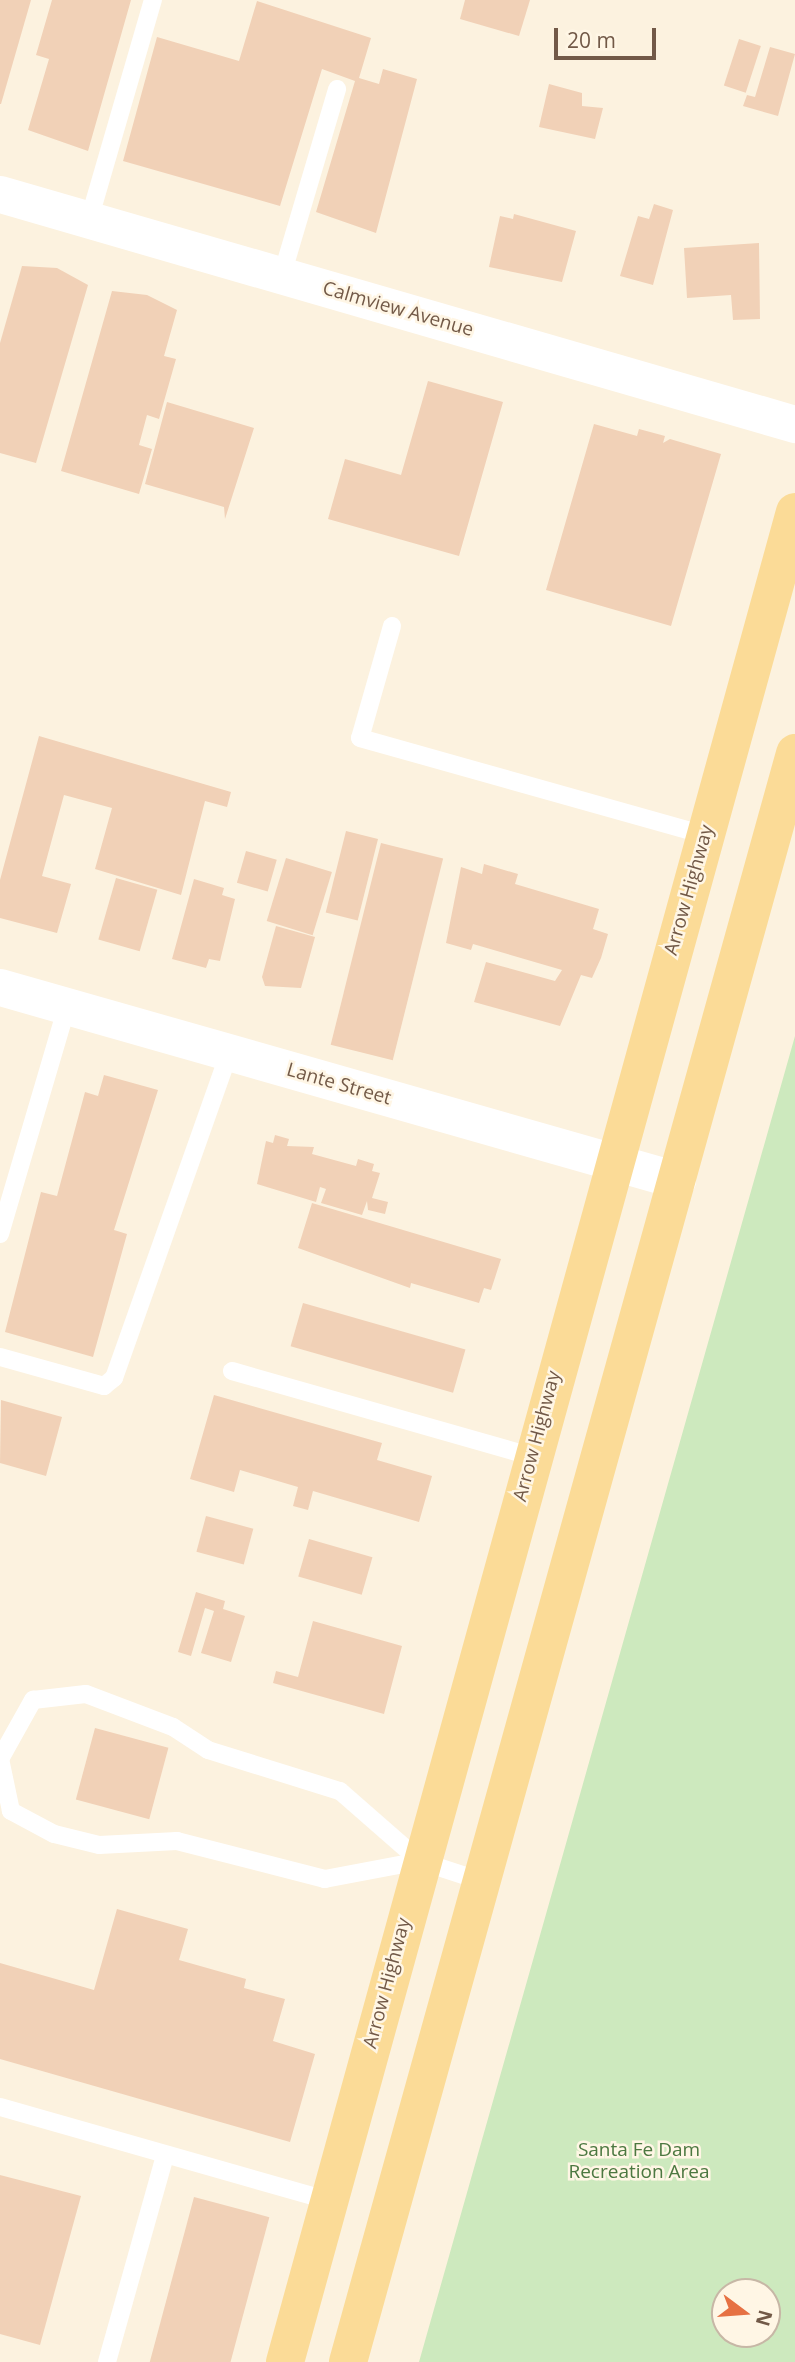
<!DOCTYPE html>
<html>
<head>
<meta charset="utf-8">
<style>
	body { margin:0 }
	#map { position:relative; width:795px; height:2362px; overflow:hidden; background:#fcf2df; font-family:"Open Sans",sans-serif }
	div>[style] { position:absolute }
	.green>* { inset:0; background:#cde9be }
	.building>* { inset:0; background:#f1d1b7; transform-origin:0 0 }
	.lane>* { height:18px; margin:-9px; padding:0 9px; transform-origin:9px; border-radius:9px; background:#fff }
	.street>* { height:37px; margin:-18.5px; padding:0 18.5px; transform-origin:18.5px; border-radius:18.5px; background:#fff }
	.primary>* { height:38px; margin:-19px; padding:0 19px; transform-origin:19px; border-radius:19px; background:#fbdb97 }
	span { translate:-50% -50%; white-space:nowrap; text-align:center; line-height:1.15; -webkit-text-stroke:5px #fff6e5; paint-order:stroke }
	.street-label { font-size:19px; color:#725947 }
	.park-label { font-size:19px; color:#4c7840 }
	.north { position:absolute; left:711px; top:2278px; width:70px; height:70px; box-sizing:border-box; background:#fff6e5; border:2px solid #c7b7a6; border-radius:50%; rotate:106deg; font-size:19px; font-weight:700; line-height:28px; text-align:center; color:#725947 }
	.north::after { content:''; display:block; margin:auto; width:24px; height:32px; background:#e67143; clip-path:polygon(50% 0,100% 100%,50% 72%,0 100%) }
	.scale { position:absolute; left:554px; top:28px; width:102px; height:32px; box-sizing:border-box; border:4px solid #725947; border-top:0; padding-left:9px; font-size:21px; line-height:24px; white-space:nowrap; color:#725947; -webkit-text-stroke:5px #fff6e5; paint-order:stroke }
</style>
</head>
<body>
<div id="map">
	<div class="green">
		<div style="clip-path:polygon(evenodd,795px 1036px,795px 2362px,419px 2362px,795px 1036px,725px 2292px,767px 2292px,767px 2334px,725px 2334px,725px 2292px)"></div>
	</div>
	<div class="building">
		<div style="clip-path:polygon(0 0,31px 0,1px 104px,0 104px)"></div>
		<div style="clip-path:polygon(52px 0,131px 0,88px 151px,28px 130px,49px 59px,36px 55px)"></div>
		<div style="clip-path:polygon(465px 0,530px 0,519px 36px,460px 19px)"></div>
		<div style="clip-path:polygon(257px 1px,371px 38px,359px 78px,379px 84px,383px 69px,417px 79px,376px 233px,316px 212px,355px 81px,322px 69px,280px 206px,123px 161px,157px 37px,239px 61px)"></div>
		<div style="left:739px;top:39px;width:23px;height:49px;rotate:18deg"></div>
		<div style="clip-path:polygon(770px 47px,795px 54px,778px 116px,743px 106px,747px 95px,755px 97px)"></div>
		<div style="clip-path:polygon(549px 84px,582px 93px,582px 106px,603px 108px,595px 139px,539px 127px)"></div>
		<div style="clip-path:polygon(654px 204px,673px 210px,653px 285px,620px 276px,638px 216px,649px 219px)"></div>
		<div style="clip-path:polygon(514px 214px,576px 231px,562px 282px,489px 267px,500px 216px,513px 219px)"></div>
		<div style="clip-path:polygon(759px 243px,760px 319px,733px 320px,731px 295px,687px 298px,684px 248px)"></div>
		<div style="clip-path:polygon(22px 266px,57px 268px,88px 285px,36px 463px,0 453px,0 343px)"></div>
		<div style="clip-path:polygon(112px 291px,147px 295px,177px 310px,164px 356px,176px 359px,159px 419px,147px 415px,139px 445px,152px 449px,139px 494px,61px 471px)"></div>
		<div style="clip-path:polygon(428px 381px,503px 402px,459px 556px,328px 519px,345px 459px,401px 475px)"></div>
		<div style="clip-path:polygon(167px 402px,254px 428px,225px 519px,224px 507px,145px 484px)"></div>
		<div style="clip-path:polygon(594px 424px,637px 436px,639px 429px,665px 436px,663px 443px,670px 439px,721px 454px,671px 626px,546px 590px)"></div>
		<div style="clip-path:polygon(39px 736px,231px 792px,227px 807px,205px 801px,181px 895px,95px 869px,112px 808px,64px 795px,42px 876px,71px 884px,57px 933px,0 918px,0 880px)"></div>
		<div style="left:346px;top:831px;width:33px;height:84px;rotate:14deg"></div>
		<div style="left:381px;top:843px;width:64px;height:208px;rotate:14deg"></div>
		<div style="left:246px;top:851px;width:32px;height:33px;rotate:16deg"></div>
		<div style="left:286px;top:858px;width:48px;height:66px;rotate:17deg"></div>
		<div style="clip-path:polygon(484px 864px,518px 874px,515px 884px,599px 909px,593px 929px,608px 934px,601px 958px,592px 978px,581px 975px,560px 1026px,474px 1002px,486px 962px,555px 981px,562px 970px,473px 944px,471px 950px,446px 943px,461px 867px,482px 874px)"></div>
		<div style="left:116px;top:878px;width:43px;height:64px;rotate:16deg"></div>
		<div style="clip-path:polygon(194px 879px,224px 888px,222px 895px,235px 899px,220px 961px,209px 959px,206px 968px,172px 959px)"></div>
		<div style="clip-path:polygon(276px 926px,315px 937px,301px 988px,265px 986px,262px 977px)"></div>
		<div style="clip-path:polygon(104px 1075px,158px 1090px,114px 1230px,127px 1234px,93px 1357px,5px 1332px,41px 1192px,57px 1196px,85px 1092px,98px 1096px)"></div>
		<div style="clip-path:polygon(275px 1135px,289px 1139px,287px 1146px,314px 1147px,312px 1154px,356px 1166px,358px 1159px,374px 1164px,372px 1171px,380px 1173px,372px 1198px,388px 1202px,385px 1214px,368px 1210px,367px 1201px,362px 1215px,321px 1203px,326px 1189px,320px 1187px,316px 1202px,257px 1184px,266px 1141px,273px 1143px)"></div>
		<div style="clip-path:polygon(312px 1203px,501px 1259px,491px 1290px,484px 1288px,479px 1303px,411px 1283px,410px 1288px,298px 1248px)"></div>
		<div style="left:303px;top:1303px;width:169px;height:45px;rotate:16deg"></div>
		<div style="clip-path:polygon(214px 1395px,382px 1443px,377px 1460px,432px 1476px,419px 1522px,313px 1491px,308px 1510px,293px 1506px,298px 1487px,240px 1470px,234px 1492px,190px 1479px)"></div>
		<div style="clip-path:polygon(1px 1400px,62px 1417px,46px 1476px,0 1463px)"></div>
		<div style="left:206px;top:1516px;width:49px;height:37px;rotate:15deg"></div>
		<div style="left:309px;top:1539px;width:66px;height:39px;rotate:16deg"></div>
		<div style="clip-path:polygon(196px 1592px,225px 1601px,223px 1609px,245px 1616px,231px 1662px,201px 1653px,214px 1611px,205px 1608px,191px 1656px,178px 1652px)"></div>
		<div style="clip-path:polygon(313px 1621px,402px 1646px,384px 1714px,273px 1683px,276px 1671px,298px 1677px)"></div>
		<div style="left:95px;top:1728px;width:76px;height:74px;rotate:15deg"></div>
		<div style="clip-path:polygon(117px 1909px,188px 1929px,179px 1960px,246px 1979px,244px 1988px,285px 1999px,273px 2041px,315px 2054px,290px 2142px,0 2059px,0 1963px,94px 1990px)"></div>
		<div style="clip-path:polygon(0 2175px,81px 2196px,40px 2345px,0 2334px)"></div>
		<div style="left:194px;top:2197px;width:78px;height:171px;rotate:15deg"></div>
	</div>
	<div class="lane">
		<div style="left:89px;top:220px;width:229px;rotate:-73.8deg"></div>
		<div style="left:282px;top:275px;width:194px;rotate:-73.5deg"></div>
		<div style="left:392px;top:626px;width:116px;rotate:105.9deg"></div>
		<div style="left:360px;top:738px;width:357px;rotate:15.7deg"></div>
		<div style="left:0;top:1234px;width:237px;rotate:-73.6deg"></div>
		<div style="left:0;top:1357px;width:108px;rotate:15.6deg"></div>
		<div style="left:104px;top:1386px;width:13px;rotate:-39deg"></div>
		<div style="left:114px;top:1378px;width:345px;rotate:-70.5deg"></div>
		<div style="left:232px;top:1371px;width:311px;rotate:15.9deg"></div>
		<div style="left:420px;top:1861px;width:97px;rotate:169.3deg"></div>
		<div style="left:325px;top:1879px;width:153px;rotate:-165.6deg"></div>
		<div style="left:177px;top:1841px;width:78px;rotate:177.1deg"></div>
		<div style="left:99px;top:1845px;width:46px;rotate:-166.3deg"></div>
		<div style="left:54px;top:1834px;width:49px;rotate:-151.9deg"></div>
		<div style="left:11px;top:1811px;width:53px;rotate:-101.9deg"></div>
		<div style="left:0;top:1759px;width:68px;rotate:-60.8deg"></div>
		<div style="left:33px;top:1700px;width:53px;rotate:-6.5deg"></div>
		<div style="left:86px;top:1694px;width:93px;rotate:20.8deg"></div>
		<div style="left:173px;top:1727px;width:42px;rotate:33.3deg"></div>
		<div style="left:208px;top:1750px;width:138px;rotate:17.3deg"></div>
		<div style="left:340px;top:1791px;width:106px;rotate:41.2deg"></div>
		<div style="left:420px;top:1861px;width:61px;rotate:18.1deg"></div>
		<div style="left:0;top:2107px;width:342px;rotate:15.9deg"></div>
		<div style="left:107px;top:2362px;width:215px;rotate:-74.3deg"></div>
	</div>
	<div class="street">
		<div style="left:0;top:194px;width:828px;rotate:16.14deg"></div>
		<div style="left:0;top:987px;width:704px;rotate:15.91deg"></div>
	</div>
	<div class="primary">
		<div style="left:285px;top:2362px;width:1919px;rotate:-74.59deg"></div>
		<div style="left:348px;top:2362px;width:1670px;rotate:-74.47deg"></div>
	</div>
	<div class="street-label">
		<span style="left:398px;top:309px;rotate:16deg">Calmview Avenue</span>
		<span style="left:689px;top:890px;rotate:-74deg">Arrow Highway</span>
		<span style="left:339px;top:1084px;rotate:16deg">Lante Street</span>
		<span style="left:537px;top:1436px;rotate:-75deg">Arrow Highway</span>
		<span style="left:387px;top:1983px;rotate:-75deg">Arrow Highway</span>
	</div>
	<div class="park-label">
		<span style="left:639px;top:2161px">Santa Fe Dam<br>Recreation Area</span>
	</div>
	<div class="north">N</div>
	<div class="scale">20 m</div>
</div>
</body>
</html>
